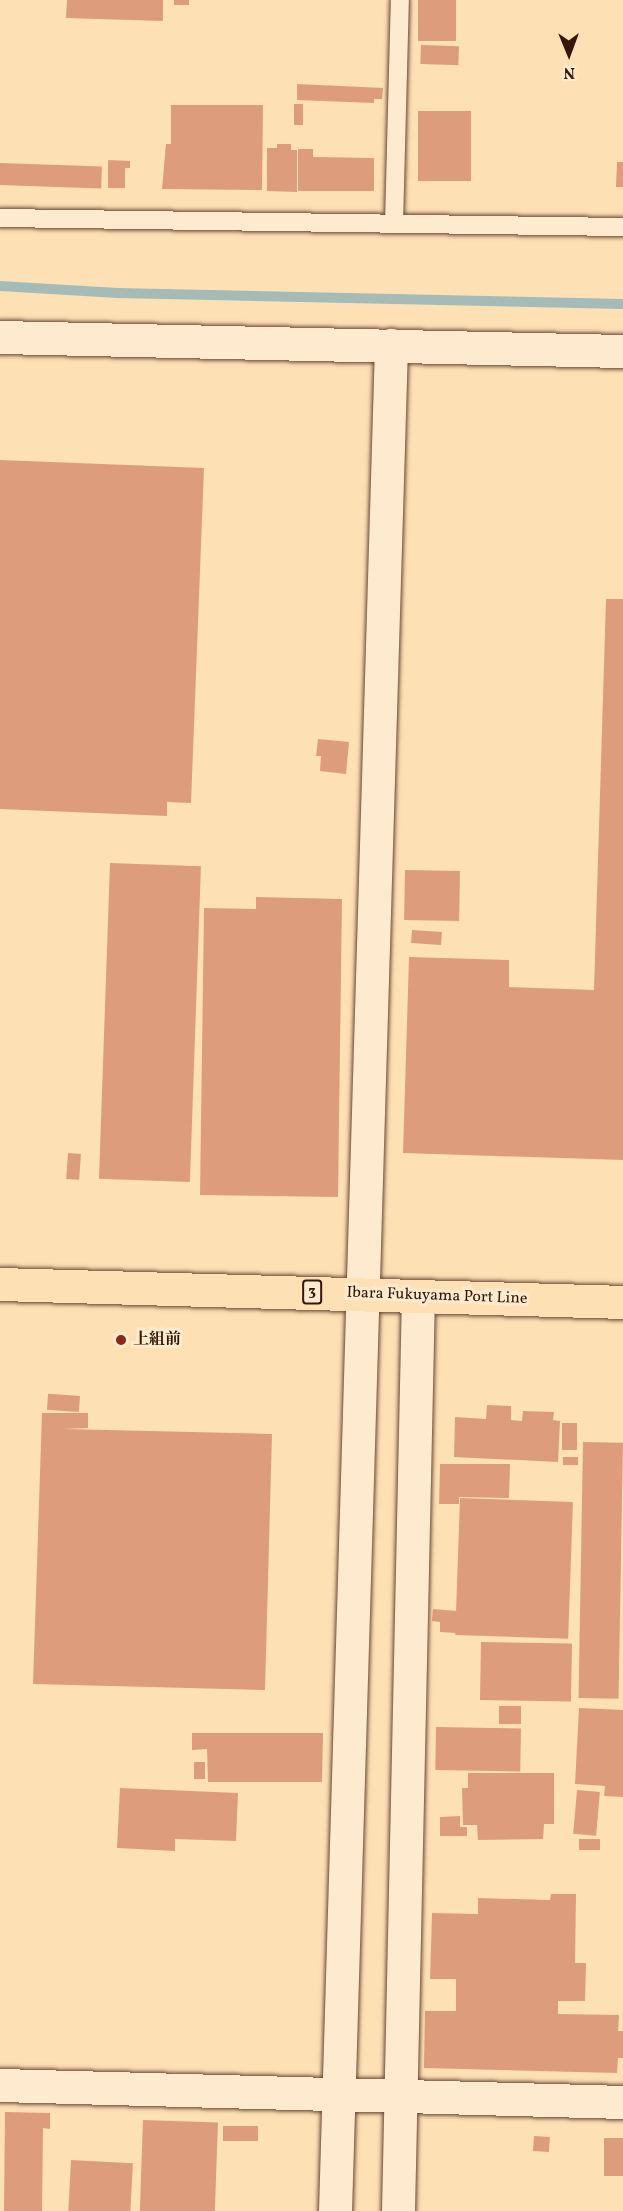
<!DOCTYPE html>
<html>
<head>
<meta charset="utf-8">
<style>
	body { margin:0 }
	#map { position:relative; width:623px; height:2211px; overflow:hidden; background:#fee0b5; font-family:Vollkorn,"Noto Serif JP",serif }
	div>[style] { position:absolute }
	.stream>* { height:10px; margin:-5px; padding:0 5px; transform-origin:5px; border-radius:5px; background:#a4bbb8 }
	.building>* { inset:0; background:#dd9d7d; transform-origin:0 0 }
	.roads { filter:drop-shadow(0 0 2px #684833) drop-shadow(0 0 2px #684833) }
	.service>* { height:18px; margin:-9px; padding:0 9px; transform-origin:9px; border-radius:9px; background:#feebcf }
	.minor>* { height:33px; margin:-16.5px; padding:0 16.5px; transform-origin:16.5px; border-radius:16.5px; background:#feebcf }
	.tertiary>* { height:33px; margin:-16.5px; padding:0 16.5px; transform-origin:16.5px; border-radius:16.5px; background:#feebcf }
	.primary>* { height:33px; margin:-16.5px; padding:0 16.5px; transform-origin:16.5px; border-radius:16.5px; background:#fee0b5 }
	.dots>* { width:16px; height:16px; translate:-50% -50%; box-sizing:border-box; border:3px solid #feebcf; border-radius:50% }
	span { translate:-50% -50%; white-space:nowrap; text-align:center; line-height:1.15; -webkit-text-stroke:6px #feebcf; paint-order:stroke }
	.shield-label span { padding:2px 4px; background:#feebcf; border:2px solid; border-radius:4px; -webkit-text-stroke-width:0 }
	.shield-label { font-size:15px; color:#361608; font-weight:700 }
	.street-label { font-size:16px; color:#361608 }
	.poi-label { font-size:16px; color:#361608; font-weight:700 }
	.left { translate:0 -50%; text-align:left }
	.north { position:absolute; left:539px; top:24px; width:60px; height:60px; -webkit-text-stroke:4px #feebcf; paint-order:stroke; rotate:179deg; font-size:16px; font-weight:700; line-height:24px; text-align:center; color:#361608 }
	.north::after { content:''; display:block; margin:auto; width:21px; height:27px; background:#361608; clip-path:polygon(50% 0,100% 100%,50% 72%,0 100%) }
</style>
</head>
<body>
<div id="map">
	<div class="stream">
		<div style="left:0;top:286px;width:118px;rotate:3.4deg"></div>
		<div style="left:118px;top:293px;width:505px;rotate:1.25deg"></div>
	</div>
	<div class="building">
		<div style="clip-path:polygon(67px 0,163px 0,163px 21px,66px 18px)"></div>
		<div style="left:174px;top:0;width:15px;height:5px"></div>
		<div style="left:418px;top:0;width:38px;height:41px"></div>
		<div style="left:421px;top:45px;width:38px;height:19px;rotate:2deg"></div>
		<div style="clip-path:polygon(297px 84px,383px 88px,382px 99px,374px 99px,374px 103px,297px 100px)"></div>
		<div style="left:294px;top:104px;width:9px;height:21px"></div>
		<div style="clip-path:polygon(171px 105px,263px 105px,262px 190px,162px 189px,166px 144px,171px 144px)"></div>
		<div style="left:418px;top:111px;width:53px;height:70px"></div>
		<div style="clip-path:polygon(277px 144px,291px 144px,291px 150px,297px 150px,297px 192px,267px 191px,267px 148px,277px 148px)"></div>
		<div style="clip-path:polygon(298px 149px,313px 149px,313px 157px,374px 158px,374px 191px,298px 191px)"></div>
		<div style="clip-path:polygon(108px 160px,130px 161px,130px 168px,125px 168px,125px 188px,108px 188px)"></div>
		<div style="clip-path:polygon(617px 162px,623px 162px,623px 187px,616px 187px)"></div>
		<div style="left:0;top:163px;width:102px;height:22px;rotate:2deg"></div>
		<div style="clip-path:polygon(0 460px,204px 468px,191px 803px,167px 802px,167px 816px,0 809px)"></div>
		<div style="clip-path:polygon(606px 599px,623px 599px,623px 1160px,403px 1153px,409px 957px,509px 960px,509px 987px,594px 990px)"></div>
		<div style="clip-path:polygon(318px 739px,349px 742px,346px 774px,320px 771px,321px 756px,316px 756px)"></div>
		<div style="left:110px;top:863px;width:91px;height:316px;rotate:2deg"></div>
		<div style="left:405px;top:870px;width:55px;height:50px;rotate:1deg"></div>
		<div style="clip-path:polygon(256px 897px,342px 899px,338px 1197px,200px 1195px,204px 908px,256px 909px)"></div>
		<div style="left:412px;top:930px;width:30px;height:13px;rotate:4deg"></div>
		<div style="left:68px;top:1153px;width:13px;height:26px;rotate:4deg"></div>
		<div style="left:80px;top:1396px;width:16px;height:32px;rotate:94deg"></div>
		<div style="clip-path:polygon(487px 1405px,511px 1406px,511px 1420px,522px 1421px,523px 1411px,554px 1412px,553px 1420px,560px 1421px,558px 1462px,454px 1457px,455px 1417px,486px 1419px)"></div>
		<div style="clip-path:polygon(42px 1413px,88px 1413px,88px 1428px,64px 1429px,272px 1434px,265px 1690px,33px 1684px)"></div>
		<div style="left:562px;top:1423px;width:15px;height:27px"></div>
		<div style="left:583px;top:1442px;width:40px;height:256px;rotate:1deg"></div>
		<div style="left:563px;top:1457px;width:15px;height:8px"></div>
		<div style="clip-path:polygon(440px 1464px,510px 1464px,509px 1498px,459px 1497px,459px 1504px,439px 1504px)"></div>
		<div style="left:460px;top:1498px;width:113px;height:137px;rotate:2deg"></div>
		<div style="clip-path:polygon(433px 1609px,457px 1611px,456px 1633px,440px 1632px,440px 1622px,432px 1621px)"></div>
		<div style="left:481px;top:1642px;width:91px;height:58px;rotate:1deg"></div>
		<div style="left:499px;top:1706px;width:22px;height:18px"></div>
		<div style="clip-path:polygon(579px 1708px,623px 1710px,623px 1797px,604px 1796px,605px 1786px,575px 1784px)"></div>
		<div style="left:436px;top:1727px;width:85px;height:43px;rotate:1deg"></div>
		<div style="clip-path:polygon(192px 1733px,323px 1733px,322px 1782px,208px 1782px,207px 1749px,192px 1750px)"></div>
		<div style="left:194px;top:1762px;width:11px;height:17px"></div>
		<div style="clip-path:polygon(468px 1773px,554px 1773px,554px 1824px,544px 1824px,543px 1839px,478px 1840px,477px 1825px,463px 1825px,462px 1788px,468px 1788px)"></div>
		<div style="clip-path:polygon(120px 1788px,238px 1793px,236px 1841px,175px 1839px,175px 1851px,117px 1848px)"></div>
		<div style="left:577px;top:1790px;width:23px;height:44px;rotate:5deg"></div>
		<div style="clip-path:polygon(460px 1816px,460px 1827px,467px 1827px,467px 1836px,440px 1836px,440px 1817px)"></div>
		<div style="left:579px;top:1839px;width:21px;height:11px"></div>
		<div style="clip-path:polygon(551px 1894px,576px 1894px,575px 1963px,586px 1963px,585px 2001px,558px 2001px,558px 2014px,619px 2015px,618px 2031px,623px 2031px,623px 2058px,618px 2058px,617px 2073px,424px 2068px,425px 2011px,456px 2011px,456px 1979px,430px 1979px,432px 1913px,478px 1914px,478px 1898px,550px 1900px)"></div>
		<div style="clip-path:polygon(5px 2112px,50px 2113px,50px 2129px,43px 2128px,42px 2211px,4px 2211px)"></div>
		<div style="left:143px;top:2120px;width:75px;height:91px;rotate:2deg"></div>
		<div style="left:223px;top:2126px;width:35px;height:15px"></div>
		<div style="left:534px;top:2136px;width:16px;height:15px;rotate:4deg"></div>
		<div style="left:604px;top:2138px;width:19px;height:38px"></div>
		<div style="left:71px;top:2160px;width:62px;height:51px;rotate:3deg"></div>
	</div>
	<div class="roads">
		<div class="service">
			<div style="left:0;top:218px;width:623px;rotate:0.83deg"></div>
			<div style="left:394px;top:224px;width:224px;rotate:-88.5deg"></div>
		</div>
		<div class="minor">
			<div style="left:0;top:2085px;width:623px;rotate:1.56deg"></div>
			<div style="left:335px;top:2211px;width:1867px;rotate:-88.28deg"></div>
			<div style="left:398px;top:2211px;width:915px;rotate:-88.75deg"></div>
		</div>
		<div class="tertiary">
			<div style="left:0;top:337px;width:623px;rotate:1.29deg"></div>
		</div>
		<div class="primary">
			<div style="left:0;top:1284px;width:623px;rotate:1.65deg"></div>
		</div>
	</div>
	<div class="dots">
		<div style="left:121px;top:1340px;background:#8f2418"></div>
	</div>
	<div class="shield-label">
		<span style="left:312px;top:1292px">3</span>
	</div>
	<div class="street-label">
		<span style="left:437px;top:1296px;rotate:2deg">Ibara Fukuyama Port Line</span>
	</div>
	<div class="poi-label">
		<span class="left" style="left:133px;top:1340px">上組前</span>
	</div>
	<div class="north">N</div>
</div>
</body>
</html>
